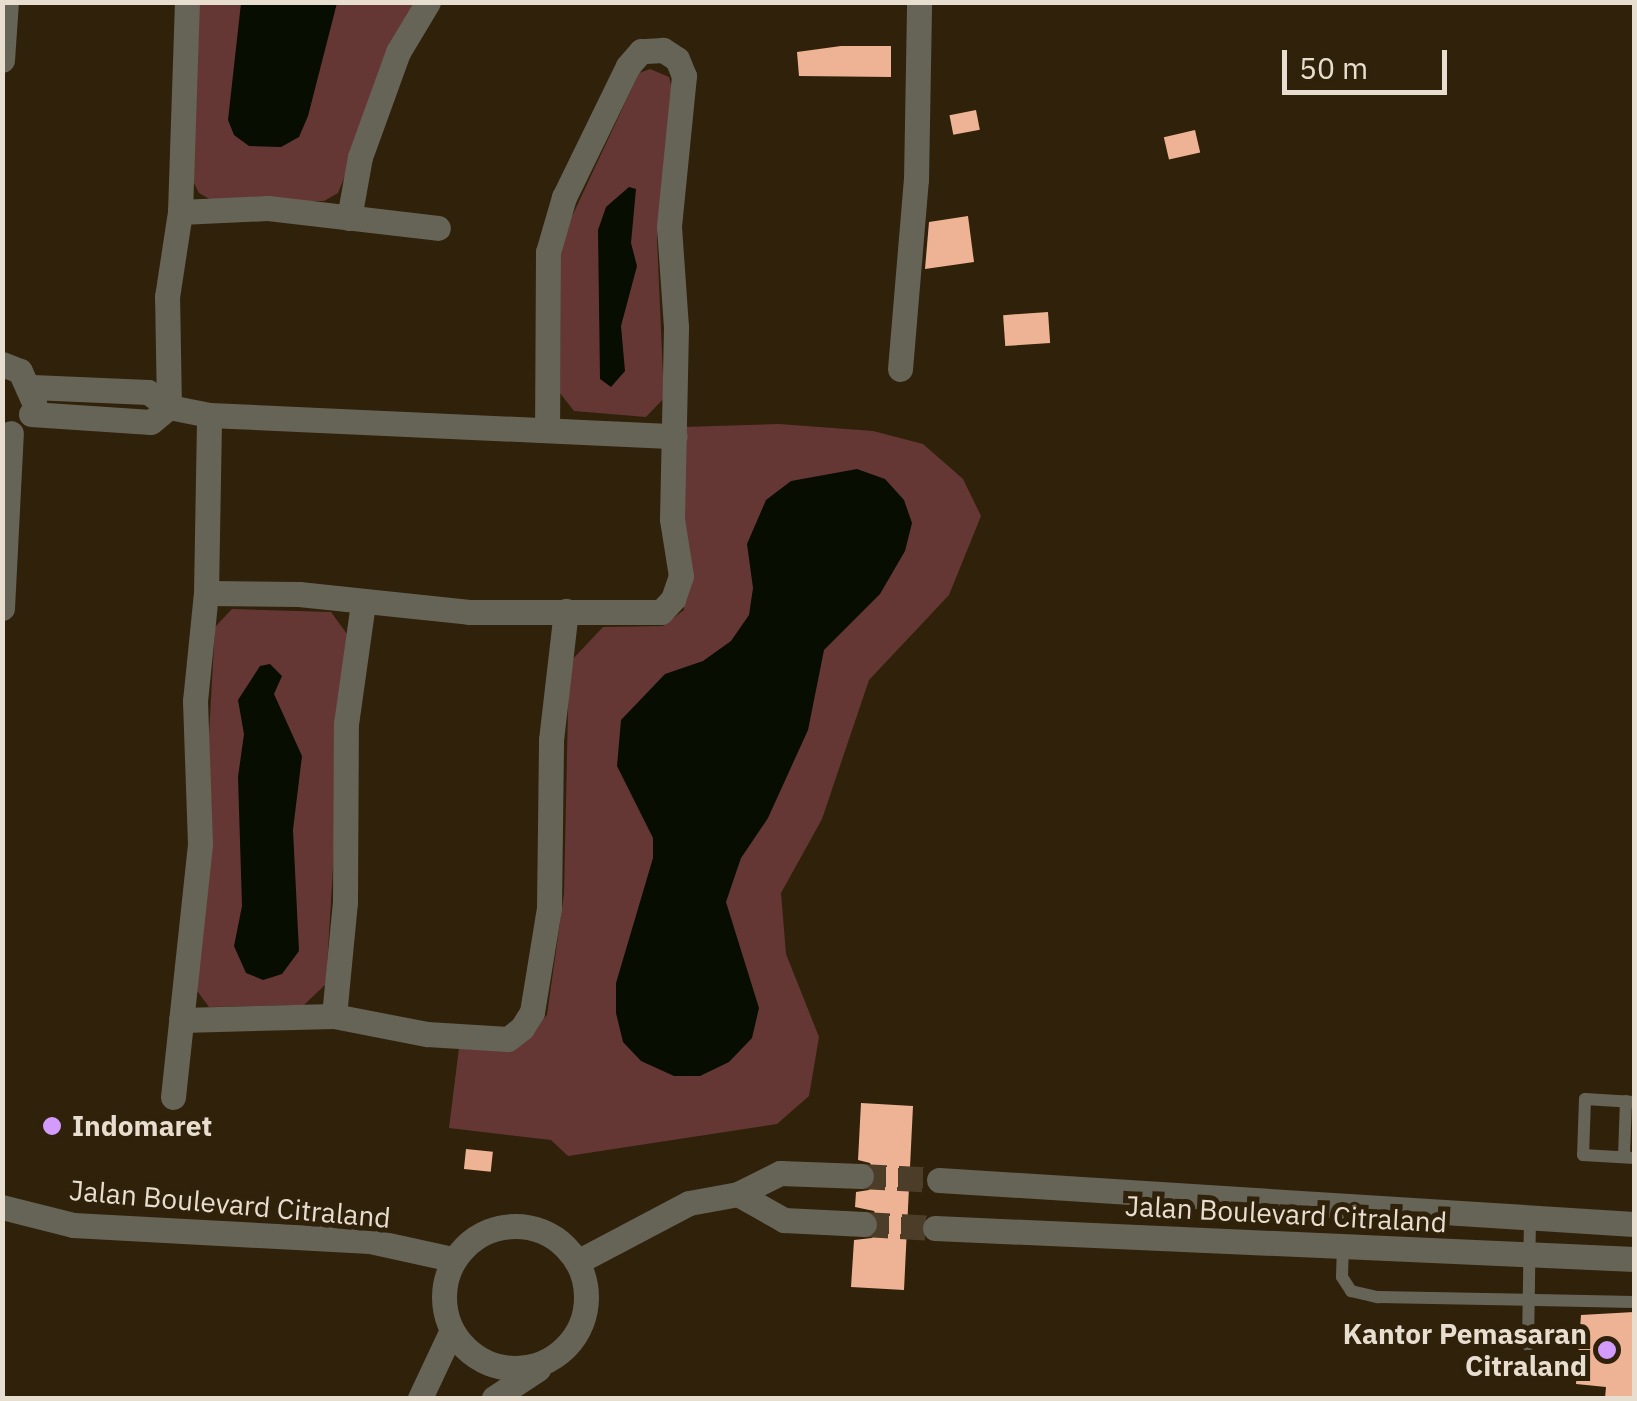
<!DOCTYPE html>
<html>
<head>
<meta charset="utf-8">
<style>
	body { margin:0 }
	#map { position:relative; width:1637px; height:1401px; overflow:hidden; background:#30210a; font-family:"IBM Plex Sans",sans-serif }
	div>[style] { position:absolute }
	.green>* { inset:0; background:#653734 }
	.water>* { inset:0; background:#070d00 }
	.building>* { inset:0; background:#edb394; transform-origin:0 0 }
	.street-tunnel>* { height:25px; margin-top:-12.5px; transform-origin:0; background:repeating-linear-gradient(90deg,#4c3d28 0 25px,transparent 0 37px) }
	.lane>* { height:12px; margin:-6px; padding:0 6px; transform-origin:6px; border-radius:6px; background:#666457 }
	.street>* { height:25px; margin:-12.5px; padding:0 12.5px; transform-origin:12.5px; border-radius:12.5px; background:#666457 }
	.street>.ring { margin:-12.5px; padding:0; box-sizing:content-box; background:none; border:25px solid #666457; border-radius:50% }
	.dots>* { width:28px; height:28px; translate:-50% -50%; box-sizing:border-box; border:5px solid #30210a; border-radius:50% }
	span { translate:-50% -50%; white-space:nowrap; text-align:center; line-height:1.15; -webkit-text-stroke:10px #30210a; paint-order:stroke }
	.poi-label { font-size:28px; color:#e8ded0; font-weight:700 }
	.left { translate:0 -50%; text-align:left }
	.right { translate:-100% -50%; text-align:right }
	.street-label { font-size:28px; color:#e8ded0 }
	.frame { position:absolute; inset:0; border:5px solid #e8ded0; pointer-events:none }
	.scale { position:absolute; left:1282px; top:50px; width:165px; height:45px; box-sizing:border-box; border:5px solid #e8ded0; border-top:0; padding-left:12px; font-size:30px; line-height:35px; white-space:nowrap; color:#e8ded0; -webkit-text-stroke:8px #30210a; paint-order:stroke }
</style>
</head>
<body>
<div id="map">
	<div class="green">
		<div style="clip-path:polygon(197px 3px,415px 3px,338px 193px,324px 201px,213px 201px,199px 193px,193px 181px)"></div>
		<div style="clip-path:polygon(650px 69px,669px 77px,672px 89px,657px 239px,664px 398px,646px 417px,574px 411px,560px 393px,561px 240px,639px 73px)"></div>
		<div style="clip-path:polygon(779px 424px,873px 431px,923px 444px,963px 479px,981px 516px,949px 595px,869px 680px,822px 819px,781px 893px,786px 954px,819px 1037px,809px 1096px,777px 1124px,568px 1156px,551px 1140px,449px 1128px,459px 1048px,516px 1045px,547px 1015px,564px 894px,569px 663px,603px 627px,663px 626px,684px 610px,684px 427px)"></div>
		<div style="clip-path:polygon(232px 609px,331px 612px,347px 634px,326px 984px,304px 1005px,209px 1007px,195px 988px,215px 627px)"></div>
	</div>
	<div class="water">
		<div style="clip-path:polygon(241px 3px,337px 3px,308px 116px,299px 137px,281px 147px,249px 146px,234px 135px,228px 120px)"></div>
		<div style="clip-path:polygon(629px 187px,636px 189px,631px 243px,637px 266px,621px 326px,625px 371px,611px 387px,600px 379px,598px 230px,606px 207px)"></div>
		<div style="clip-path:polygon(857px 469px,885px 479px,904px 500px,912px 523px,905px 551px,880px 594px,824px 650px,808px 730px,768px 818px,741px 858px,726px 902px,759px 1008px,752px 1038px,729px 1062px,700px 1076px,674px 1076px,641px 1061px,623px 1042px,616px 1013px,616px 983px,653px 858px,653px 838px,617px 766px,621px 720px,665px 674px,703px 661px,731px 641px,749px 615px,753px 588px,747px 544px,766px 500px,791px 481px)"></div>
		<div style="clip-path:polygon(270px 664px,282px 676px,274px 694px,302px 756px,293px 830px,299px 951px,282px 974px,263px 980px,246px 973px,234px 946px,242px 906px,238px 777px,244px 734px,238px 700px,260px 666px)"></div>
	</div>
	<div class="building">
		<div style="clip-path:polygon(841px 46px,891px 46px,891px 77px,799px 76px,797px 52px)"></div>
		<div style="left:976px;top:110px;width:20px;height:27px;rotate:79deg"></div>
		<div style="left:1195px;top:130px;width:23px;height:32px;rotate:77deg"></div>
		<div style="clip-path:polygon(968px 216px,974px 262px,925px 269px,929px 222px)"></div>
		<div style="left:1048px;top:312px;width:31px;height:45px;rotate:86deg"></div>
		<div style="clip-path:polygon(861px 1103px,913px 1106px,904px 1290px,851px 1287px,854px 1240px,872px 1238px,880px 1226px,874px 1211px,855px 1207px,856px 1192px,869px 1190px,877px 1178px,870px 1163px,858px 1160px)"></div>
		<div style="left:466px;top:1149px;width:27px;height:20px;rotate:6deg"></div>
		<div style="clip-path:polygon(1634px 1312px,1634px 1398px,1605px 1398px,1606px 1387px,1576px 1384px,1581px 1315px)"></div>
	</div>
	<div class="street-tunnel">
		<div style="left:861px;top:1176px;width:78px;rotate:2.9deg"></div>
		<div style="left:864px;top:1224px;width:71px;rotate:3.2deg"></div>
	</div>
	<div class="lane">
		<div style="left:1634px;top:1102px;width:49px;rotate:-176.5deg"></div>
		<div style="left:1585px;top:1099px;width:56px;rotate:92deg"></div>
		<div style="left:1583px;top:1155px;width:51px;rotate:3.4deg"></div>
		<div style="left:1624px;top:1157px;width:56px;rotate:-88deg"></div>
		<div style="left:1343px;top:1247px;width:30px;rotate:92deg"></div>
		<div style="left:1342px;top:1277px;width:17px;rotate:57deg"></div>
		<div style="left:1351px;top:1291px;width:28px;rotate:13deg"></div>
		<div style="left:1378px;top:1297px;width:256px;rotate:1.1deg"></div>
		<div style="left:1528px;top:1345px;width:128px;rotate:-89.1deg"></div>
	</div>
	<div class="street">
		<div style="left:2px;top:60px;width:58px;rotate:-86.1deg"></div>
		<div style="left:180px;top:212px;width:88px;rotate:-2.6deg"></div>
		<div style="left:268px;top:208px;width:171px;rotate:6.7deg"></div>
		<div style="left:349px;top:218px;width:62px;rotate:-79.8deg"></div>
		<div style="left:360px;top:157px;width:112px;rotate:-70.1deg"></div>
		<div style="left:398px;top:52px;width:58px;rotate:-59deg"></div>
		<div style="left:2px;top:364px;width:19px;rotate:21deg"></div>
		<div style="left:20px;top:371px;width:35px;rotate:66deg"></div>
		<div style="left:900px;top:369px;width:190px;rotate:-85.2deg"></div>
		<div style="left:916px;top:180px;width:178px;rotate:-89deg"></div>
		<div style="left:32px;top:387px;width:116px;rotate:2.5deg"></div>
		<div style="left:148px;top:392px;width:26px;rotate:36deg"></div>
		<div style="left:169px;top:407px;width:41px;rotate:11.3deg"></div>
		<div style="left:209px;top:415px;width:466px;rotate:2.6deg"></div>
		<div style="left:169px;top:407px;width:110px;rotate:-91deg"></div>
		<div style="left:167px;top:297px;width:86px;rotate:-81.3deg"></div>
		<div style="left:180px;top:212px;width:210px;rotate:-88.1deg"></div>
		<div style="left:31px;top:414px;width:120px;rotate:3.8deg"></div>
		<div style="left:151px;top:422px;width:23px;rotate:-40deg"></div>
		<div style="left:206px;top:593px;width:93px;rotate:0.6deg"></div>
		<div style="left:299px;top:594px;width:171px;rotate:6deg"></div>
		<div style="left:469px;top:612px;width:192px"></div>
		<div style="left:661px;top:612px;width:18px;rotate:-47deg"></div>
		<div style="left:673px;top:599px;width:24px;rotate:-71deg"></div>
		<div style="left:681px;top:576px;width:58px;rotate:-99deg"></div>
		<div style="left:672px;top:519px;width:192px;rotate:-88.8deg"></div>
		<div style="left:676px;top:327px;width:101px;rotate:-94deg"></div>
		<div style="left:669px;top:226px;width:151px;rotate:-84.3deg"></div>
		<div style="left:684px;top:76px;width:18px;rotate:-112deg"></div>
		<div style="left:677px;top:59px;width:17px;rotate:-147deg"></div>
		<div style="left:663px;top:50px;width:22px;rotate:177deg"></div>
		<div style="left:641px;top:51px;width:20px;rotate:131deg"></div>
		<div style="left:628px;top:66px;width:146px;rotate:116deg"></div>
		<div style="left:564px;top:197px;width:57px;rotate:106.2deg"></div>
		<div style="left:548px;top:252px;width:178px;rotate:90.3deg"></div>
		<div style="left:2px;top:608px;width:175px;rotate:-87.1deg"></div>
		<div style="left:334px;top:1016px;width:115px;rotate:-84.5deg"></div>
		<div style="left:345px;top:902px;width:178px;rotate:-89.7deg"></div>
		<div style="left:346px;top:724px;width:122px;rotate:-82deg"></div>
		<div style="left:181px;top:1020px;width:153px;rotate:-1.5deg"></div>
		<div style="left:334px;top:1016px;width:95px;rotate:11deg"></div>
		<div style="left:427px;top:1034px;width:81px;rotate:3.5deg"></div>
		<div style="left:508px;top:1039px;width:18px;rotate:-38deg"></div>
		<div style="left:522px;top:1028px;width:19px;rotate:-58deg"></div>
		<div style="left:532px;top:1012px;width:105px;rotate:-80.7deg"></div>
		<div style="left:549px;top:908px;width:168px;rotate:-89.3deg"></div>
		<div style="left:551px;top:740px;width:130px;rotate:-83.4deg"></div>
		<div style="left:173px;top:1097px;width:254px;rotate:-83.9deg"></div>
		<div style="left:200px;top:844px;width:143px;rotate:-92deg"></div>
		<div style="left:195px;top:701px;width:109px;rotate:-84.2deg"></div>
		<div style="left:206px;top:593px;width:178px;rotate:-89deg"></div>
		<div style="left:939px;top:1180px;width:696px;rotate:3.62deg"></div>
		<div style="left:738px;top:1194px;width:53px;rotate:29.5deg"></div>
		<div style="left:784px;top:1220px;width:80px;rotate:2.9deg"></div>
		<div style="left:2px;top:1207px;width:73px;rotate:14.2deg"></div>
		<div style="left:73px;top:1225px;width:297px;rotate:3.1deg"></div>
		<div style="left:370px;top:1241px;width:84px;rotate:12.4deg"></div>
		<div class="ring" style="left:444px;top:1226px;width:117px;height:117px"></div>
		<div style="left:935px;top:1228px;width:700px;rotate:2.54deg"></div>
		<div style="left:579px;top:1261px;width:124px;rotate:-27.8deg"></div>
		<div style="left:689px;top:1203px;width:50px;rotate:-10.4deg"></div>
		<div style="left:738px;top:1194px;width:47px;rotate:-26.6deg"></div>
		<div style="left:780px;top:1173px;width:81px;rotate:2.1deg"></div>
		<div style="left:420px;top:1398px;width:73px;rotate:-64.8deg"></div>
		<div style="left:494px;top:1398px;width:53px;rotate:-33.4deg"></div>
	</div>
	<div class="dots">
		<div style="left:52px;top:1126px;background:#d39cfc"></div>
		<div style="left:1607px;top:1350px;background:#d39cfc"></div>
	</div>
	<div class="poi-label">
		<span class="left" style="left:72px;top:1126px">Indomaret</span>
		<span class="right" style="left:1587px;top:1350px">Kantor Pemasaran<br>Citraland</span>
	</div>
	<div class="street-label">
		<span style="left:230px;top:1204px;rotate:5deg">Jalan Boulevard Citraland</span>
		<span style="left:1286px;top:1214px;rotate:3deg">Jalan Boulevard Citraland</span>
	</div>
	<div class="frame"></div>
	<div class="scale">50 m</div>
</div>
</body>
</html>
